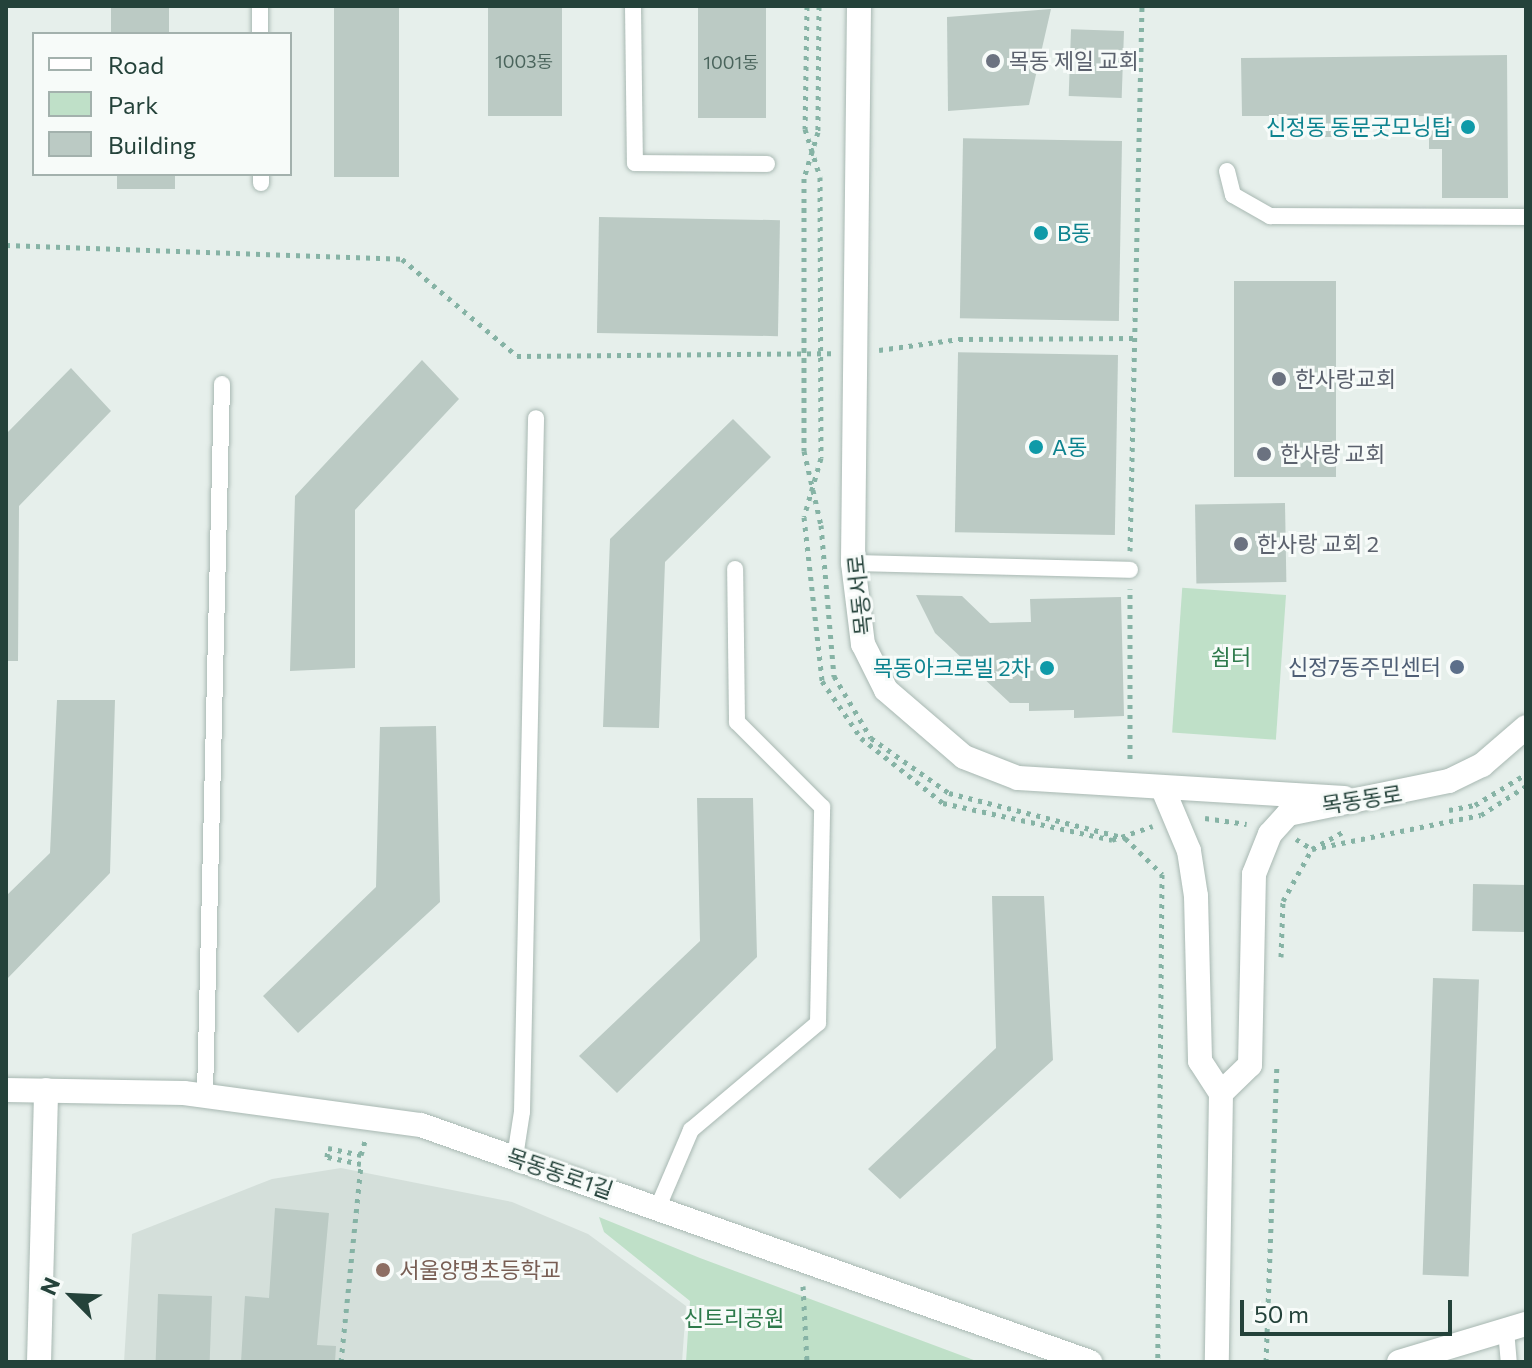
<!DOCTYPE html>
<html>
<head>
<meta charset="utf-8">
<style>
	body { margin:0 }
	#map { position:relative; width:1532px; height:1368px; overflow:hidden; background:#e6efeb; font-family:Commissioner,"Noto Sans KR",sans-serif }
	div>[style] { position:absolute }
	.built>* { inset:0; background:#d4dfda }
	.green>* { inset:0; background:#bfe0c8; transform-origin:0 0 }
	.building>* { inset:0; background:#bbcac4; transform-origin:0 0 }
	.path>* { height:5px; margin-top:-2.5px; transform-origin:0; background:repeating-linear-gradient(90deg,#86b3a5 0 4px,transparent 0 10px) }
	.roads { filter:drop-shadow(0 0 2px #a8b8b2) drop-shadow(0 0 2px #a8b8b2) }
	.lane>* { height:16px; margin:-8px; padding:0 8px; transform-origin:8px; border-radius:8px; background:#fff }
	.street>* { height:24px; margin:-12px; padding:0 12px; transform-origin:12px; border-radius:12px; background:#fff }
	.secondary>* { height:24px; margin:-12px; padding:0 12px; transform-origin:12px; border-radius:12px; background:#fff }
	.dots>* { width:22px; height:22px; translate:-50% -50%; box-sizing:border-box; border:4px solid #f7fbf9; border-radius:50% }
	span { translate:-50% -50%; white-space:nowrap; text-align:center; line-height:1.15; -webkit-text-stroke:6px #f7fbf9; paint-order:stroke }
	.number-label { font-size:18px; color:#4a645c }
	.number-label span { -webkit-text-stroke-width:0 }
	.worship-label { font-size:22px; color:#5b616d }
	.left { translate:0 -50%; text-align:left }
	.culture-label { font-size:22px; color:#0d838f }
	.right { translate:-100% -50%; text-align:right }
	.street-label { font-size:22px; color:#24423a }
	.park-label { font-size:22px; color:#2d7a4b }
	.service-label { font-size:22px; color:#4e5e75 }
	.education-label { font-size:22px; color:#785e54 }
	.frame { position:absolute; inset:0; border:8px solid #24423a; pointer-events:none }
	.legend { position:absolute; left:32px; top:32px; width:260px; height:144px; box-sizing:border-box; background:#f7fbf9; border:2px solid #a3b1ad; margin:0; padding:10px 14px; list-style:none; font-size:24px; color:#24423a }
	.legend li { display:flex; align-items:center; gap:16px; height:40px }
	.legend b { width:40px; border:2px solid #a3b1ad }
	.north { position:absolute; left:32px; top:1256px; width:80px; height:80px; -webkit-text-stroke:6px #f7fbf9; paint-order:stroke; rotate:294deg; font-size:22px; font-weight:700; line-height:32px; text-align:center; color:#24423a }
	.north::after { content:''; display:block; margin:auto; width:28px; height:36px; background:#24423a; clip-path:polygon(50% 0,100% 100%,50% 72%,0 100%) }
	.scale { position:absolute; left:1240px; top:1300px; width:212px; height:36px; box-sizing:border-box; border:4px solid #24423a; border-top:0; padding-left:10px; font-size:24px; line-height:28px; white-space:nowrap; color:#24423a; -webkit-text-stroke:6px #f7fbf9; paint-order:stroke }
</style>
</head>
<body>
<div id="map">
	<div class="built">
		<div style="clip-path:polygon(341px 1168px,512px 1202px,588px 1234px,686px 1306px,682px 1362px,124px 1362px,132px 1234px,272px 1179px)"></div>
	</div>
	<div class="green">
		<div style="left:1286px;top:595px;width:145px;height:104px;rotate:94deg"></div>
		<div style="clip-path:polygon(599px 1217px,700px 1258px,979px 1362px,686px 1362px,690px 1301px,604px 1232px)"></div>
	</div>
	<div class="building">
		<div style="left:111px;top:6px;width:58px;height:28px"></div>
		<div style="left:334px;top:6px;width:65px;height:171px"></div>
		<div style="left:488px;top:6px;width:74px;height:110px"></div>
		<div style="left:698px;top:6px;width:68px;height:112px"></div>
		<div style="clip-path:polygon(1051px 9px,1029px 105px,948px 111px,947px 17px)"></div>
		<div style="left:1124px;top:31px;width:67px;height:53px;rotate:92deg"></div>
		<div style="clip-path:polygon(1507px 55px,1508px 198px,1442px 198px,1442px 149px,1429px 149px,1429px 116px,1348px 117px,1348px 137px,1311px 137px,1310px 116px,1242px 116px,1241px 58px)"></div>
		<div style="left:1122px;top:141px;width:180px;height:159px;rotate:91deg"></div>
		<div style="left:117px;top:174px;width:58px;height:15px"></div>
		<div style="left:599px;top:217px;width:181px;height:116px;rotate:1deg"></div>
		<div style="left:1234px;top:281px;width:102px;height:196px"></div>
		<div style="left:1118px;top:355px;width:180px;height:160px;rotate:91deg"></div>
		<div style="clip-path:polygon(422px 360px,459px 399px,355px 510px,355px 668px,290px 671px,295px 496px)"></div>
		<div style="clip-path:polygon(71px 368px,111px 411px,19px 506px,18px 661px,6px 661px,6px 434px)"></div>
		<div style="clip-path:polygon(733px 419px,771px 457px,665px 562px,659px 728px,603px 727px,610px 539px)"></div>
		<div style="left:1285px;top:503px;width:79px;height:90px;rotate:89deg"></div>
		<div style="clip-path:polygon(916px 595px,962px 596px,990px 623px,1031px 622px,1030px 599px,1121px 597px,1124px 716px,1074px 718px,1074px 710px,1029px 711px,1029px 703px,1010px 703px,935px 633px)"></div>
		<div style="clip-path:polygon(57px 700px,115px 700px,110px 873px,6px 980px,6px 896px,50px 853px)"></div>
		<div style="clip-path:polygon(436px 726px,440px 902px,298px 1033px,263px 996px,376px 887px,380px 727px)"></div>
		<div style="clip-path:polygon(697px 798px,753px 798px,757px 957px,617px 1093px,579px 1056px,700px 941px)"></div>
		<div style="left:1473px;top:884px;width:53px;height:47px;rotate:1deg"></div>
		<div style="clip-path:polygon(992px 896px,1044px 896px,1053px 1060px,900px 1199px,868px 1169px,996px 1048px)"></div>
		<div style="left:1433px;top:978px;width:46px;height:297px;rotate:2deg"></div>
		<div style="clip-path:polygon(275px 1208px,329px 1213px,317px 1345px,336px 1346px,335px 1362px,241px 1362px,245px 1296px,269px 1298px)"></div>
		<div style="left:158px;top:1294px;width:54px;height:68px;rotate:2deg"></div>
	</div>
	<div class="path">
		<div style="left:807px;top:6px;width:123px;rotate:90.9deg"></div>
		<div style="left:805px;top:129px;width:50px;rotate:72.6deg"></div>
		<div style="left:820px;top:177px;width:281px;rotate:89.8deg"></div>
		<div style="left:821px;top:458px;width:61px;rotate:106.1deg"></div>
		<div style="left:804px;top:517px;width:165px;rotate:83.7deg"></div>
		<div style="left:822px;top:681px;width:69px;rotate:55.6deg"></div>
		<div style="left:861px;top:738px;width:105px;rotate:38.4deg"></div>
		<div style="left:943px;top:803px;width:173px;rotate:12.3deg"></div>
		<div style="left:1112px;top:840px;width:43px;rotate:-18.9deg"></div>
		<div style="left:819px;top:6px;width:126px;rotate:90.5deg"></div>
		<div style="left:818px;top:132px;width:48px;rotate:106.9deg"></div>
		<div style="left:804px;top:178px;width:273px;rotate:90deg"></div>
		<div style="left:804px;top:451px;width:76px;rotate:77.1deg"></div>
		<div style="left:821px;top:525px;width:152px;rotate:85.1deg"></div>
		<div style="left:834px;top:676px;width:72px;rotate:59.2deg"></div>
		<div style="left:871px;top:738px;width:95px;rotate:35.2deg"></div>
		<div style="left:949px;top:793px;width:182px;rotate:14.3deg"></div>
		<div style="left:1125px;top:838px;width:52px;rotate:44.2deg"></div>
		<div style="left:1162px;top:874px;width:488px;rotate:90.5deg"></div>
		<div style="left:6px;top:245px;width:396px;rotate:2deg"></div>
		<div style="left:402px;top:259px;width:150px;rotate:40.1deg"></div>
		<div style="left:517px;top:356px;width:316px;rotate:-0.5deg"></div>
		<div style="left:879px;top:350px;width:81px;rotate:-7.8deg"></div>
		<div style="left:959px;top:339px;width:176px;rotate:-0.3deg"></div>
		<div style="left:1130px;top:551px;width:545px;rotate:-88.74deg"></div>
		<div style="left:1130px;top:759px;width:170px;rotate:-90deg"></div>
		<div style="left:1449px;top:810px;width:26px;rotate:-11deg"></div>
		<div style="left:1475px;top:805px;width:60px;rotate:-31.3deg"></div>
		<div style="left:1205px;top:818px;width:42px;rotate:8.1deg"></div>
		<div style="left:1296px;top:839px;width:19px;rotate:32deg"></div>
		<div style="left:1312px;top:849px;width:172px;rotate:-11.4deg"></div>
		<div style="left:1481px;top:815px;width:54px;rotate:-32.8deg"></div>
		<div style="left:1281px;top:957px;width:56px;rotate:-88deg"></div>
		<div style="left:1283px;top:901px;width:60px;rotate:-60.9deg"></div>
		<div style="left:1312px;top:849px;width:38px;rotate:-29deg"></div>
		<div style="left:803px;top:1286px;width:76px;rotate:87deg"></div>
		<div style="left:341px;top:1362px;width:199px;rotate:-84.2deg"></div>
		<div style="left:361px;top:1164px;width:35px;rotate:-168deg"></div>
		<div style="left:327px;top:1157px;width:9px;rotate:-84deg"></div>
		<div style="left:328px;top:1148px;width:34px;rotate:12deg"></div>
		<div style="left:361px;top:1155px;width:15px;rotate:-74deg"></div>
		<div style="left:1266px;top:1362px;width:295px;rotate:-87.9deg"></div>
	</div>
	<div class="roads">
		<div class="lane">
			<div style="left:260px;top:6px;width:28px;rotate:90deg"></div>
			<div style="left:633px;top:6px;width:157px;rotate:89.3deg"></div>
			<div style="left:635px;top:163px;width:132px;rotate:0.4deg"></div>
			<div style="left:1227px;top:171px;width:25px;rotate:76deg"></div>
			<div style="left:1233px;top:195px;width:43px;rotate:29.6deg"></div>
			<div style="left:1270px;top:216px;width:256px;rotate:0.2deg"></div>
			<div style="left:261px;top:174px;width:9px;rotate:90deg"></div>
			<div style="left:853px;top:563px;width:277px;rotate:1.4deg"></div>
			<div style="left:205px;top:1095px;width:711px;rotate:-88.63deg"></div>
			<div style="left:515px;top:1157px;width:46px;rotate:-81.2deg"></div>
			<div style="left:522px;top:1112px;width:694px;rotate:-88.84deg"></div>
			<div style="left:658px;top:1207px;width:84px;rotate:-66.8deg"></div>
			<div style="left:691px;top:1130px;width:166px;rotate:-40.1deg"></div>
			<div style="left:818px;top:1023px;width:216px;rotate:-88.9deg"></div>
			<div style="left:822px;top:807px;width:120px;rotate:-135deg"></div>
			<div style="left:737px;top:722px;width:153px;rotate:-90.7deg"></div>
			<div style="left:1506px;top:1330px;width:32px;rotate:85deg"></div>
		</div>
		<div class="street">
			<div style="left:39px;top:1362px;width:272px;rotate:-88.5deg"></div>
		</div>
		<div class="secondary">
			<div style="left:859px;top:6px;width:557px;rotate:90.62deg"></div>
			<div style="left:853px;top:563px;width:82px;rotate:83deg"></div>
			<div style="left:863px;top:644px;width:51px;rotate:63.4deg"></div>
			<div style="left:886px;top:690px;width:103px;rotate:40.7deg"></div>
			<div style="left:964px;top:757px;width:58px;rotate:21.3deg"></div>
			<div style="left:1018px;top:778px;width:327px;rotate:3.5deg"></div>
			<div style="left:1163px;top:789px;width:67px;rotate:67.2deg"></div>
			<div style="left:1189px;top:851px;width:46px;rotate:81.2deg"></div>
			<div style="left:1196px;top:896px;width:165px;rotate:88.6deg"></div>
			<div style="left:1200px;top:1061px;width:38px;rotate:57deg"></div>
			<div style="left:1221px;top:1093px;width:269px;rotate:90.9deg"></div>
			<div style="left:6px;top:1090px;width:178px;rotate:1deg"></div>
			<div style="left:184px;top:1093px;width:239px;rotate:7.7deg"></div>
			<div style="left:421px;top:1125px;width:710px;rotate:19.51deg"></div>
			<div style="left:1221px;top:1093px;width:40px;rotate:-44deg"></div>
			<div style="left:1250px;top:1065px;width:191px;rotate:-88.8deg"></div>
			<div style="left:1254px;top:874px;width:43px;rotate:-68.2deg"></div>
			<div style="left:1270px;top:834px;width:27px;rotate:-48deg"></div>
			<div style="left:1288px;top:814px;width:164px;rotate:-11.6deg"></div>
			<div style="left:1449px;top:781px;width:37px;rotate:-26deg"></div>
			<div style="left:1482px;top:765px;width:58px;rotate:-40.8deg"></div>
			<div style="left:1399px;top:1362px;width:133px;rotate:-16.7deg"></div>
		</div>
	</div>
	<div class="dots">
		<div style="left:993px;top:61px;background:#6b7280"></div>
		<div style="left:1468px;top:127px;background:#0f9aa8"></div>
		<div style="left:1041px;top:233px;background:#0f9aa8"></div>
		<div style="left:1279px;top:379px;background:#6b7280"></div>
		<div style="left:1036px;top:447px;background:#0f9aa8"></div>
		<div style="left:1264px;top:454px;background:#6b7280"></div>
		<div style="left:1241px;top:544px;background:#6b7280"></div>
		<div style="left:1457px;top:667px;background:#5c6f8a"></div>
		<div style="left:1047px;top:668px;background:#0f9aa8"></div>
		<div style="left:383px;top:1270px;background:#8d6e63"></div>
	</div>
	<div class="number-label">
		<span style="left:524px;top:61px">1003동</span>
		<span style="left:731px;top:62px">1001동</span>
	</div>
	<div class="worship-label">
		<span class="left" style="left:1009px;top:61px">목동 제일 교회</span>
		<span class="left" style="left:1295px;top:379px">한사랑교회</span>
		<span class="left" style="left:1280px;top:454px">한사랑 교회</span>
		<span class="left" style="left:1257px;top:544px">한사랑 교회 2</span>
	</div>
	<div class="culture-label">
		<span class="right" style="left:1452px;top:127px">신정동 동문굿모닝탑</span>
		<span class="left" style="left:1057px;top:233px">B동</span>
		<span class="left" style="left:1052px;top:447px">A동</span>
		<span class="right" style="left:1031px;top:668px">목동아크로빌 2차</span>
	</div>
	<div class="street-label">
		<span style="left:859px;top:595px;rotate:-96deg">목동서로</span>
		<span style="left:1362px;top:799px;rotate:-9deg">목동동로</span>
		<span style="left:560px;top:1173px;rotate:19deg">목동동로1길</span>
	</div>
	<div class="park-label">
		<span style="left:1231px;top:657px">쉼터</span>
		<span style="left:734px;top:1318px">신트리공원</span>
	</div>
	<div class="service-label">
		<span class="right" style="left:1441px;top:667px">신정7동주민센터</span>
	</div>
	<div class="education-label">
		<span class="left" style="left:399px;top:1270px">서울양명초등학교</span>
	</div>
	<div class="frame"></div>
	<ul class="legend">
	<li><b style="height:10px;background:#fff"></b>Road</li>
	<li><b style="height:22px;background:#bfe0c8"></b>Park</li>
	<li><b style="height:22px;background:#bbcac4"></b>Building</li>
	</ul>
	<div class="north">N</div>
	<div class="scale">50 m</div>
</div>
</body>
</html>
